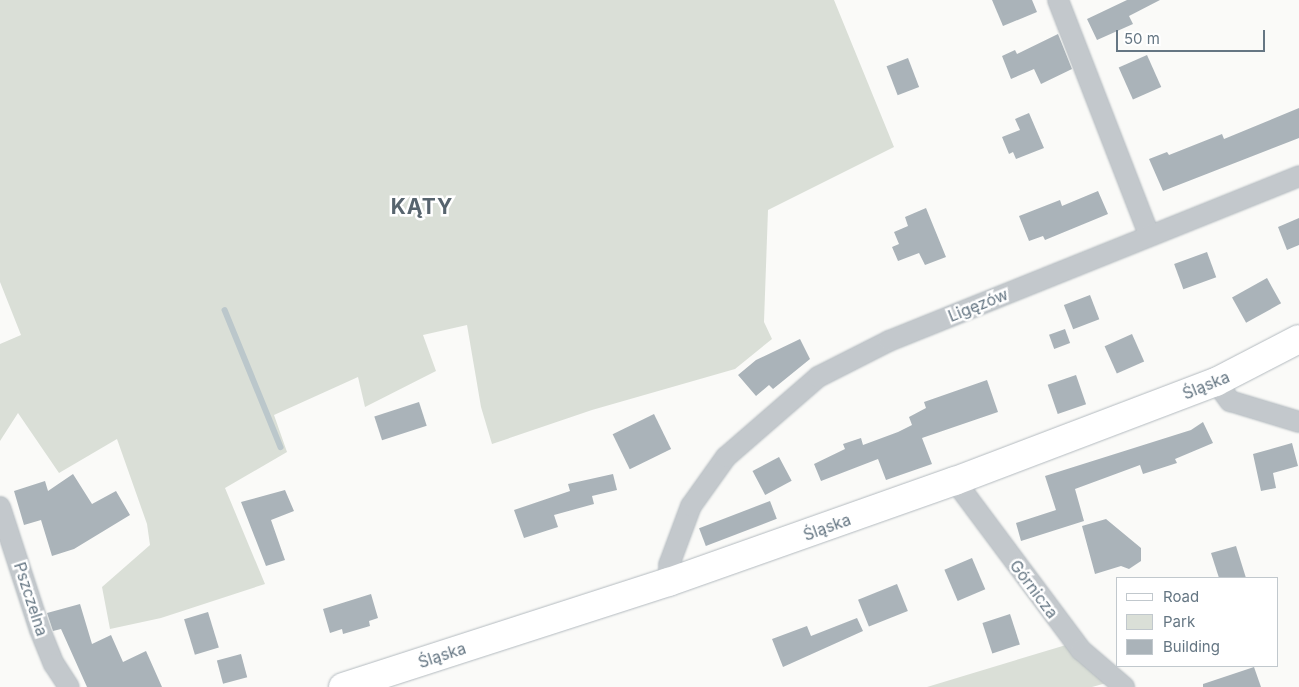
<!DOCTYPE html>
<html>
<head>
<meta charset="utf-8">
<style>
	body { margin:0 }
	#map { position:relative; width:1299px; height:687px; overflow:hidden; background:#fafaf8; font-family:Inter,sans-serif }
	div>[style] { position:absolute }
	.green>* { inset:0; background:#dadfd7 }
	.stream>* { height:5.5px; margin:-2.75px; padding:0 2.75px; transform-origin:2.75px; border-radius:2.75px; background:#bbc7cb }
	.building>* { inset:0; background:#aab3b9; transform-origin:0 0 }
	.roads { filter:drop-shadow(0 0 1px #b3babf) drop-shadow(0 0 1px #b3babf) }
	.street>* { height:20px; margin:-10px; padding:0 10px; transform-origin:10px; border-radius:10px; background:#c3c8cc }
	.secondary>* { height:28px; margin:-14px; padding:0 14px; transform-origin:14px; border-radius:14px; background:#fff }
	span { translate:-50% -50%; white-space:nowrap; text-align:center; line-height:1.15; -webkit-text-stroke:5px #fff; paint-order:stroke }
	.street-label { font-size:16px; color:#657683 }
	.district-label { font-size:21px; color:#57646e; font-weight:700; letter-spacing:1px }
	.legend { position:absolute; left:1116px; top:577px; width:162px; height:90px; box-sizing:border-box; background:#fff; border:1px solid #c1c8cd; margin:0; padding:6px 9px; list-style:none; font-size:15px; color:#657683 }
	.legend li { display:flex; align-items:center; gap:10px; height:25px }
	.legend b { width:25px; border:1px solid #c1c8cd }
	.scale { position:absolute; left:1116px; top:30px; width:149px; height:22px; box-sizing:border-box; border:2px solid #657683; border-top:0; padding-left:6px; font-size:15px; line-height:18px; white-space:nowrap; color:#657683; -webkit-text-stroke:4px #fff; paint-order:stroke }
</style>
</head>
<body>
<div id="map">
	<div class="green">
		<div style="clip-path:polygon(0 0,834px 0,894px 147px,768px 210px,764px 322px,772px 339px,735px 369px,592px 410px,492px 444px,481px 407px,467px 325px,423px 335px,436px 371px,365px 407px,358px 377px,274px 415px,287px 452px,225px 488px,265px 584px,161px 618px,110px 629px,102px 587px,150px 545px,147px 524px,117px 439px,59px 473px,18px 413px,0 441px,0 344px,21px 335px,0 282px)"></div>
		<div style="clip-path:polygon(1066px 645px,1110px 682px,1092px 687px,927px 687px)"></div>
	</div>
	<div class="stream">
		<div style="left:225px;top:310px;width:148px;rotate:67.8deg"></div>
	</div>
	<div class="building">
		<div style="clip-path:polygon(992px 0,1032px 0,1037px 12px,1003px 26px)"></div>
		<div style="clip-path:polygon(1127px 0,1160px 0,1129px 16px,1133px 24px,1097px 40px,1087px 19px)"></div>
		<div style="clip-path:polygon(1058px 34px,1072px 69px,1041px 84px,1034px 69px,1011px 79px,1002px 56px,1015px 50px,1017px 54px)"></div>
		<div style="left:1147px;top:55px;width:35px;height:31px;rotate:66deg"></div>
		<div style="left:908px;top:58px;width:31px;height:23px;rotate:69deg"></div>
		<div style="clip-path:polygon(1299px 108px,1299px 138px,1163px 191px,1149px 159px,1167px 152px,1169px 155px,1222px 134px,1224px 139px)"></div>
		<div style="clip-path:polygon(1029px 113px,1044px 148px,1016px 159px,1013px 152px,1009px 154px,1002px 137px,1020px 130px,1015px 119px)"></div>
		<div style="clip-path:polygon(1098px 191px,1108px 214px,1045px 240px,1043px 236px,1029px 241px,1019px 216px,1060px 200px,1062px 206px)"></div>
		<div style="clip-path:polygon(926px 208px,946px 257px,925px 265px,919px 253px,898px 261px,892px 247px,899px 244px,894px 232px,908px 226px,905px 217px)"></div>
		<div style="clip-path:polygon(1299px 218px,1299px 245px,1287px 250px,1278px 227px)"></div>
		<div style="left:1207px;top:252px;width:27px;height:35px;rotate:70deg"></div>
		<div style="left:1267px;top:278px;width:29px;height:40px;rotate:61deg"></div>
		<div style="left:1090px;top:295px;width:26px;height:28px;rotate:69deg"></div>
		<div style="left:1065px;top:329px;width:15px;height:17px;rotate:70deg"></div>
		<div style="left:1132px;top:334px;width:30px;height:30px;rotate:66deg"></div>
		<div style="clip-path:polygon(800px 339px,810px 359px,773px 389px,769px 385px,756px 396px,738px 375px,756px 360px)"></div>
		<div style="left:1076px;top:375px;width:31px;height:30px;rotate:71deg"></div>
		<div style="clip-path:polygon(987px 380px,998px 412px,922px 438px,932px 464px,886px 480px,878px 459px,821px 481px,814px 464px,845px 449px,843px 444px,861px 438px,863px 445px,898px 432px,912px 425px,909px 417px,926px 408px,924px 402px)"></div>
		<div style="left:419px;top:402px;width:25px;height:47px;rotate:72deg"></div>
		<div style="left:654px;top:414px;width:39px;height:46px;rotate:64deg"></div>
		<div style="clip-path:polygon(1203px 422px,1213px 443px,1175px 459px,1177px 463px,1143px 474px,1140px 465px,1075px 489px,1084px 521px,1021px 541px,1016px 523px,1056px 510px,1045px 476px,1191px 430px)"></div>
		<div style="clip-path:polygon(1292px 443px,1298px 466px,1273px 473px,1276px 488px,1261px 491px,1253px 454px)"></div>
		<div style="left:779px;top:457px;width:27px;height:30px;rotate:62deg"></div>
		<div style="clip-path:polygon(73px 474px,92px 504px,116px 491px,130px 515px,74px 549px,52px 556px,41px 520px,24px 525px,14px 491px,45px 481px,48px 491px)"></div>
		<div style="clip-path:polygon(613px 474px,617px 490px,592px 496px,594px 504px,554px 515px,558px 527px,524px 538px,514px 510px,570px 491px,568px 484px)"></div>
		<div style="clip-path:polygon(285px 490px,294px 511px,271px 520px,285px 560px,266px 566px,241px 502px)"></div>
		<div style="left:770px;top:501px;width:19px;height:76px;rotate:69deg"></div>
		<div style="clip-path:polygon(1106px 519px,1141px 548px,1141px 561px,1129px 569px,1121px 566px,1095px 574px,1082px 526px)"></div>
		<div style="clip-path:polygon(1236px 546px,1246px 578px,1219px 578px,1211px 553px)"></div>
		<div style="left:972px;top:558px;width:34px;height:30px;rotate:67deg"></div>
		<div style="left:897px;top:584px;width:29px;height:42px;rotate:68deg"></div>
		<div style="clip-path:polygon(371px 594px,378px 618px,369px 621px,370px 626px,343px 634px,342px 629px,330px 633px,323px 609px)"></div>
		<div style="clip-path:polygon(80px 604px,92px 644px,111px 635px,123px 662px,146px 651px,162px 687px,87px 687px,61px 629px,53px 631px,47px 613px)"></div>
		<div style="left:208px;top:612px;width:37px;height:25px;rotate:73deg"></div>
		<div style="left:1010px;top:614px;width:32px;height:29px;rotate:72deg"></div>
		<div style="clip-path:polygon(857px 618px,863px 631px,783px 667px,772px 639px,807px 626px,811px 636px)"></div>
		<div style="left:241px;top:654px;width:24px;height:25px;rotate:75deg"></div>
		<div style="clip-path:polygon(1254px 667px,1261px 687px,1203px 687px,1203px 684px)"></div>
	</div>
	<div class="roads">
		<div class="street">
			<div style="left:1058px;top:0;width:252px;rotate:68.8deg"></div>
			<div style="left:1216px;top:382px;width:24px;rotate:54deg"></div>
			<div style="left:1230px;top:401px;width:72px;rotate:16.9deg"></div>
			<div style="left:955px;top:481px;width:211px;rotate:53.3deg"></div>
			<div style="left:1081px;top:650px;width:57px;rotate:40.7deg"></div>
			<div style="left:0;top:507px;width:129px;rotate:72deg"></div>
			<div style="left:40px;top:630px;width:37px;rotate:68deg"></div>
			<div style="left:54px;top:664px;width:27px;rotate:57deg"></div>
			<div style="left:669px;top:582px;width:17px;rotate:-90deg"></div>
			<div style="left:669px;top:565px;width:63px;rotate:-69.6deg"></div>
			<div style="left:691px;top:506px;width:60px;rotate:-54.5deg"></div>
			<div style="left:726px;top:457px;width:122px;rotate:-41deg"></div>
			<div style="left:818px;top:377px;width:80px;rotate:-26.9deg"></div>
			<div style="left:889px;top:341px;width:442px;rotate:-21.9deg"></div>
		</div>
		<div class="secondary">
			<div style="left:343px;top:687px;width:342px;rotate:-17.9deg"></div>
			<div style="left:669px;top:582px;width:303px;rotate:-19.5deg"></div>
			<div style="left:955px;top:481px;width:279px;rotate:-20.8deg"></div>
			<div style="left:1216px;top:382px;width:93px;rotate:-27.4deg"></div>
		</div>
	</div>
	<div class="street-label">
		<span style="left:978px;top:305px;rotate:-22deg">Ligęzów</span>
		<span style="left:1206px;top:385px;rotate:-22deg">Śląska</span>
		<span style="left:827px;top:527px;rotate:-20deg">Śląska</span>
		<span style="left:1034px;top:589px;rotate:53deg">Górnicza</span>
		<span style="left:31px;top:599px;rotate:72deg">Pszczelna</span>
		<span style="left:442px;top:655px;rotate:-18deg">Śląska</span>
	</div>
	<div class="district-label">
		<span style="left:422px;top:207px">KĄTY</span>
	</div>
	<ul class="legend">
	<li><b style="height:6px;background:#fff"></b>Road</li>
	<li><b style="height:14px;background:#dadfd7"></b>Park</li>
	<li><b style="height:14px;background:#aab3b9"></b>Building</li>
	</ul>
	<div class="scale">50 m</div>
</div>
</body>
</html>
